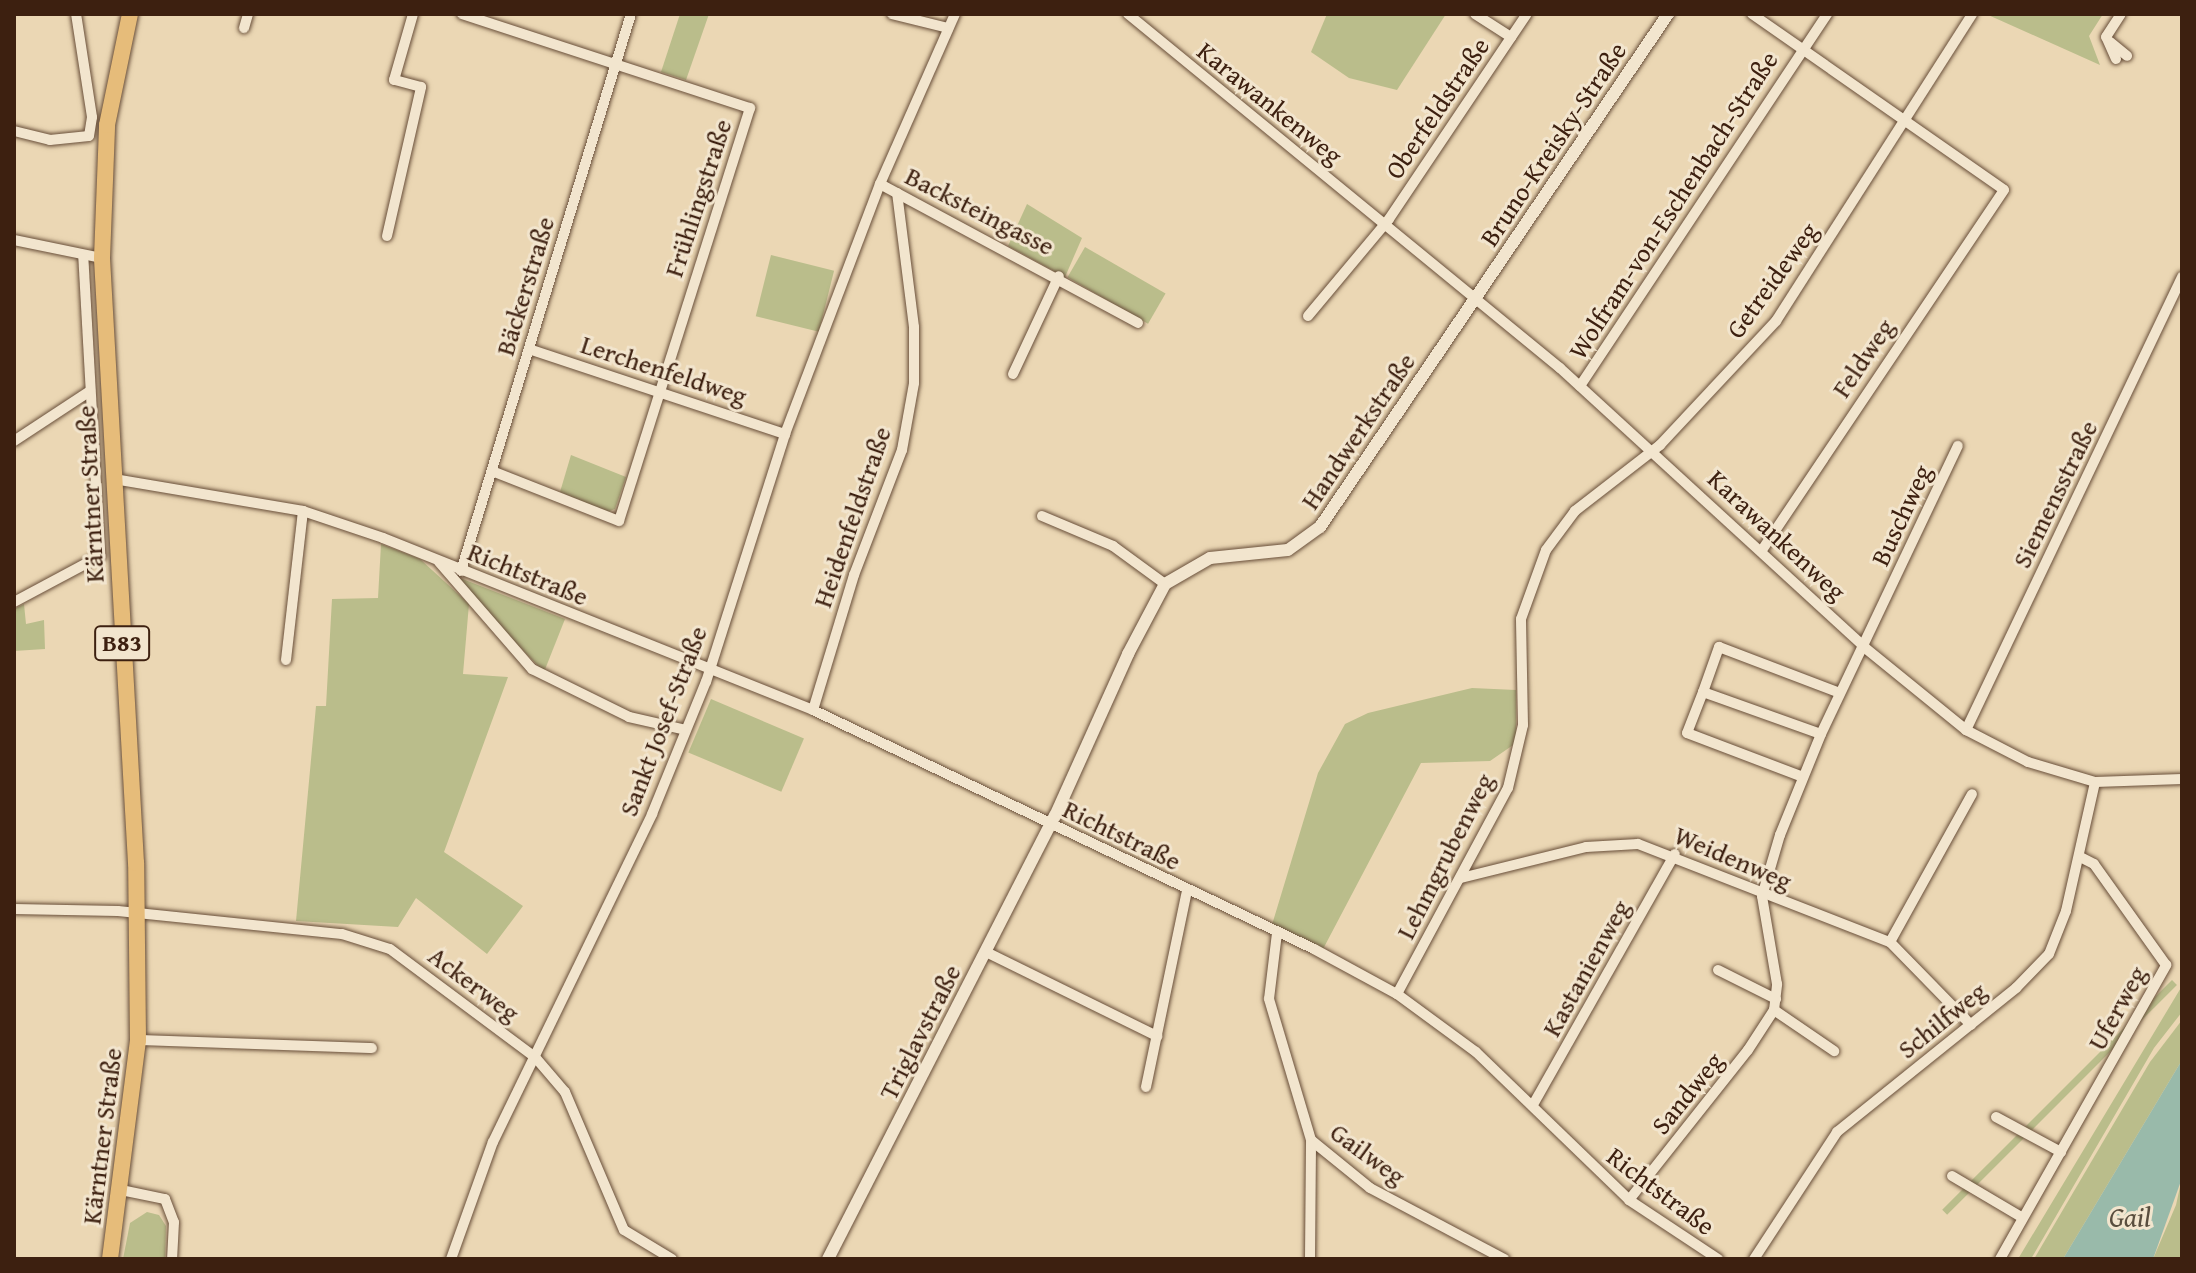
<!DOCTYPE html>
<html>
<head>
<meta charset="utf-8">
<style>
	body { margin:0 }
	#map { position:relative; width:2196px; height:1273px; overflow:hidden; background:#ebd7b4; font-family:"Gentium Book Plus",serif }
	div>[style] { position:absolute }
	.green>* { inset:0; background:#babd8b; transform-origin:0 0 }
	.water>* { inset:0; background:#99baaa }
	.roads { filter:drop-shadow(0 0 2px #684e39) drop-shadow(0 0 2px #684e39) }
	.minor>* { height:10px; margin:-5px; padding:0 5px; transform-origin:5px; border-radius:5px; background:#f2e5ce }
	.tertiary>* { height:12px; margin:-6px; padding:0 6px; transform-origin:6px; border-radius:6px; background:#f2e5ce }
	.primary>* { height:16px; margin:-8px; padding:0 8px; transform-origin:8px; border-radius:8px; background:#e6bc7a }
	span { translate:-50% -50%; white-space:nowrap; text-align:center; line-height:1.15; -webkit-text-stroke:6px #f2e5ce; paint-order:stroke }
	.shield-label span { padding:2px 6px; background:#f2e5ce; border:2px solid; border-radius:6px; -webkit-text-stroke-width:0 }
	.shield-label { font-size:24px; color:#3d2010; font-weight:700 }
	.street-label { font-size:26px; color:#3d2010 }
	.water-label { font-size:28px; color:#594e3e; font-style:italic }
	.frame { position:absolute; inset:0; border:16px solid #3d2010; pointer-events:none }
</style>
</head>
<body>
<div id="map">
	<div class="green">
		<div style="clip-path:polygon(680px 14px,709px 14px,686px 80px,661px 72px)"></div>
		<div style="clip-path:polygon(1327px 14px,1446px 14px,1397px 90px,1349px 78px,1311px 52px)"></div>
		<div style="clip-path:polygon(1986px 14px,2103px 14px,2089px 36px,2100px 65px)"></div>
		<div style="clip-path:polygon(1027px 204px,1082px 238px,1065px 277px,1008px 246px)"></div>
		<div style="left:1085px;top:247px;width:93px;height:35px;rotate:30deg"></div>
		<div style="left:771px;top:255px;width:65px;height:63px;rotate:14deg"></div>
		<div style="clip-path:polygon(571px 455px,626px 477px,615px 509px,607px 512px,560px 492px)"></div>
		<div style="clip-path:polygon(381px 544px,420px 559px,469px 604px,463px 674px,508px 677px,444px 852px,523px 906px,487px 954px,416px 898px,398px 927px,296px 921px,316px 706px,326px 706px,332px 599px,378px 598px)"></div>
		<div style="clip-path:polygon(460px 578px,565px 619px,544px 672px,458px 583px)"></div>
		<div style="clip-path:polygon(24px 604px,26px 624px,44px 620px,45px 649px,14px 651px,14px 609px)"></div>
		<div style="clip-path:polygon(1472px 688px,1516px 690px,1516px 743px,1490px 761px,1421px 763px,1322px 951px,1271px 928px,1318px 773px,1345px 724px,1368px 713px)"></div>
		<div style="left:711px;top:699px;width:101px;height:58px;rotate:23deg"></div>
		<div style="left:2172px;top:980px;width:7px;height:325px;rotate:45deg"></div>
		<div style="clip-path:polygon(2182px 986px,2182px 1012px,2154px 1048px,2031px 1259px,2018px 1259px)"></div>
		<div style="clip-path:polygon(2182px 1020px,2182px 1060px,2063px 1259px,2034px 1259px,2150px 1062px)"></div>
		<div style="clip-path:polygon(2182px 1178px,2182px 1259px,2153px 1259px,2176px 1205px)"></div>
		<div style="clip-path:polygon(147px 1212px,159px 1215px,166px 1226px,165px 1259px,123px 1259px,130px 1223px)"></div>
	</div>
	<div class="water">
		<div style="clip-path:polygon(2182px 1060px,2182px 1178px,2153px 1259px,2063px 1259px)"></div>
	</div>
	<div class="roads">
		<div class="minor">
			<div style="left:462px;top:14px;width:303px;rotate:18.1deg"></div>
			<div style="left:750px;top:108px;width:433px;rotate:107.6deg"></div>
			<div style="left:619px;top:521px;width:136px;rotate:-158.5deg"></div>
			<div style="left:892px;top:14px;width:58px;rotate:14deg"></div>
			<div style="left:1128px;top:14px;width:559px;rotate:39.33deg"></div>
			<div style="left:1560px;top:368px;width:413px;rotate:42.5deg"></div>
			<div style="left:1864px;top:647px;width:132px;rotate:39.1deg"></div>
			<div style="left:1966px;top:730px;width:70px;rotate:27.3deg"></div>
			<div style="left:2028px;top:762px;width:70px;rotate:16.6deg"></div>
			<div style="left:2095px;top:782px;width:87px;rotate:-2deg"></div>
			<div style="left:1475px;top:14px;width:43px;rotate:32.6deg"></div>
			<div style="left:1752px;top:14px;width:307px;rotate:34.9deg"></div>
			<div style="left:2004px;top:190px;width:435px;rotate:123.9deg"></div>
			<div style="left:244px;top:28px;width:15px;rotate:-74deg"></div>
			<div style="left:2110px;top:42px;width:22px;rotate:39deg"></div>
			<div style="left:2116px;top:59px;width:24px;rotate:-114deg"></div>
			<div style="left:2106px;top:37px;width:27px;rotate:-57deg"></div>
			<div style="left:14px;top:131px;width:37px;rotate:14deg"></div>
			<div style="left:50px;top:140px;width:39px;rotate:-6deg"></div>
			<div style="left:89px;top:136px;width:19px;rotate:-81deg"></div>
			<div style="left:92px;top:117px;width:104px;rotate:-98.8deg"></div>
			<div style="left:880px;top:184px;width:293px;rotate:28.3deg"></div>
			<div style="left:387px;top:236px;width:153px;rotate:-77.1deg"></div>
			<div style="left:421px;top:87px;width:28px;rotate:-165deg"></div>
			<div style="left:394px;top:80px;width:69px;rotate:-73.9deg"></div>
			<div style="left:14px;top:240px;width:90px;rotate:11.6deg"></div>
			<div style="left:1308px;top:316px;width:126px;rotate:-50.1deg"></div>
			<div style="left:1389px;top:219px;width:247px;rotate:-56.1deg"></div>
			<div style="left:529px;top:349px;width:270px;rotate:18.4deg"></div>
			<div style="left:1013px;top:374px;width:108px;rotate:-64.9deg"></div>
			<div style="left:1580px;top:386px;width:447px;rotate:-56.4deg"></div>
			<div style="left:14px;top:441px;width:91px;rotate:-33.3deg"></div>
			<div style="left:114px;top:479px;width:192px;rotate:9.6deg"></div>
			<div style="left:303px;top:511px;width:84px;rotate:18.6deg"></div>
			<div style="left:383px;top:538px;width:463px;rotate:21.8deg"></div>
			<div style="left:813px;top:710px;width:555px;rotate:25.5deg"></div>
			<div style="left:1314px;top:949px;width:94px;rotate:28.5deg"></div>
			<div style="left:1397px;top:994px;width:98px;rotate:36.3deg"></div>
			<div style="left:1476px;top:1052px;width:213px;rotate:44deg"></div>
			<div style="left:1629px;top:1200px;width:107px;rotate:33.5deg"></div>
			<div style="left:1042px;top:516px;width:77px;rotate:22.9deg"></div>
			<div style="left:1113px;top:546px;width:64px;rotate:36.2deg"></div>
			<div style="left:439px;top:562px;width:142px;rotate:49deg"></div>
			<div style="left:532px;top:669px;width:108px;rotate:26.3deg"></div>
			<div style="left:629px;top:717px;width:58px;rotate:12.8deg"></div>
			<div style="left:461px;top:571px;width:582px;rotate:-73.03deg"></div>
			<div style="left:14px;top:602px;width:98px;rotate:-28.1deg"></div>
			<div style="left:100px;top:556px;width:301px;rotate:-93.2deg"></div>
			<div style="left:286px;top:660px;width:150px;rotate:-83.5deg"></div>
			<div style="left:1703px;top:692px;width:48px;rotate:-70.4deg"></div>
			<div style="left:1719px;top:647px;width:129px;rotate:20.8deg"></div>
			<div style="left:813px;top:710px;width:141px;rotate:-73.1deg"></div>
			<div style="left:854px;top:575px;width:134px;rotate:-69deg"></div>
			<div style="left:902px;top:450px;width:68px;rotate:-79.8deg"></div>
			<div style="left:914px;top:383px;width:56px;rotate:-90deg"></div>
			<div style="left:914px;top:327px;width:135px;rotate:-97.2deg"></div>
			<div style="left:1966px;top:730px;width:502px;rotate:-64.51deg"></div>
			<div style="left:1803px;top:777px;width:124px;rotate:-159.2deg"></div>
			<div style="left:1687px;top:733px;width:44px;rotate:-68.7deg"></div>
			<div style="left:1703px;top:692px;width:125px;rotate:19.6deg"></div>
			<div style="left:1461px;top:878px;width:129px;rotate:-13.9deg"></div>
			<div style="left:1586px;top:847px;width:52px;rotate:-3.3deg"></div>
			<div style="left:1638px;top:844px;width:270px;rotate:21.3deg"></div>
			<div style="left:1890px;top:942px;width:116px;rotate:45.7deg"></div>
			<div style="left:14px;top:909px;width:104px;rotate:1.1deg"></div>
			<div style="left:118px;top:911px;width:225px;rotate:5.9deg"></div>
			<div style="left:342px;top:934px;width:50px;rotate:17.4deg"></div>
			<div style="left:390px;top:949px;width:181px;rotate:36.7deg"></div>
			<div style="left:535px;top:1057px;width:46px;rotate:49.4deg"></div>
			<div style="left:565px;top:1092px;width:150px;rotate:66.9deg"></div>
			<div style="left:624px;top:1230px;width:56px;rotate:31.1deg"></div>
			<div style="left:1277px;top:933px;width:66px;rotate:96.9deg"></div>
			<div style="left:1269px;top:999px;width:147px;rotate:73.4deg"></div>
			<div style="left:1311px;top:1140px;width:76px;rotate:39.1deg"></div>
			<div style="left:1370px;top:1188px;width:152px;rotate:27.9deg"></div>
			<div style="left:1890px;top:942px;width:169px;rotate:-61deg"></div>
			<div style="left:986px;top:952px;width:191px;rotate:26.2deg"></div>
			<div style="left:1718px;top:970px;width:65px;rotate:26.6deg"></div>
			<div style="left:1397px;top:994px;width:234px;rotate:-61.7deg"></div>
			<div style="left:1508px;top:788px;width:65px;rotate:-76.6deg"></div>
			<div style="left:1523px;top:725px;width:106px;rotate:-91.1deg"></div>
			<div style="left:1521px;top:619px;width:73px;rotate:-70.1deg"></div>
			<div style="left:1546px;top:550px;width:49px;rotate:-53.4deg"></div>
			<div style="left:1575px;top:511px;width:108px;rotate:-37.8deg"></div>
			<div style="left:1660px;top:445px;width:170px;rotate:-46.9deg"></div>
			<div style="left:1776px;top:321px;width:364px;rotate:-57.4deg"></div>
			<div style="left:1774px;top:1010px;width:73px;rotate:34.3deg"></div>
			<div style="left:138px;top:1040px;width:234px;rotate:2deg"></div>
			<div style="left:1146px;top:1087px;width:200px;rotate:-78.2deg"></div>
			<div style="left:1534px;top:1103px;width:286px;rotate:-60.5deg"></div>
			<div style="left:1996px;top:1117px;width:74px;rotate:28.3deg"></div>
			<div style="left:1952px;top:1176px;width:82px;rotate:30.6deg"></div>
			<div style="left:121px;top:1190px;width:45px;rotate:11.6deg"></div>
			<div style="left:165px;top:1199px;width:25px;rotate:69deg"></div>
			<div style="left:174px;top:1222px;width:37px;rotate:93deg"></div>
			<div style="left:1629px;top:1200px;width:191px;rotate:-51.6deg"></div>
			<div style="left:1748px;top:1050px;width:48px;rotate:-57deg"></div>
			<div style="left:1774px;top:1010px;width:26px;rotate:-83deg"></div>
			<div style="left:1777px;top:984px;width:89px;rotate:-99.7deg"></div>
			<div style="left:1762px;top:896px;width:64px;rotate:-73.6deg"></div>
			<div style="left:1780px;top:835px;width:109px;rotate:-67.9deg"></div>
			<div style="left:1821px;top:734px;width:319px;rotate:-64.6deg"></div>
			<div style="left:451px;top:1259px;width:124px;rotate:-70.3deg"></div>
			<div style="left:493px;top:1142px;width:365px;rotate:-64.1deg"></div>
			<div style="left:652px;top:814px;width:143px;rotate:-67.8deg"></div>
			<div style="left:706px;top:682px;width:260px;rotate:-72.3deg"></div>
			<div style="left:785px;top:434px;width:267px;rotate:-69.2deg"></div>
			<div style="left:880px;top:184px;width:186px;rotate:-66.2deg"></div>
			<div style="left:1310px;top:1259px;width:119px;rotate:-89.5deg"></div>
			<div style="left:1754px;top:1259px;width:152px;rotate:-56.8deg"></div>
			<div style="left:1837px;top:1132px;width:230px;rotate:-38.8deg"></div>
			<div style="left:2016px;top:988px;width:47px;rotate:-45.9deg"></div>
			<div style="left:2049px;top:954px;width:46px;rotate:-68.4deg"></div>
			<div style="left:2066px;top:911px;width:132px;rotate:-77.3deg"></div>
			<div style="left:2000px;top:1259px;width:338px;rotate:-60.5deg"></div>
			<div style="left:2166px;top:965px;width:124px;rotate:-125.5deg"></div>
			<div style="left:2094px;top:864px;width:16px;rotate:-153deg"></div>
		</div>
		<div class="tertiary">
			<div style="left:828px;top:1259px;width:498px;rotate:-62.9deg"></div>
			<div style="left:1055px;top:816px;width:178px;rotate:-65.7deg"></div>
			<div style="left:1128px;top:654px;width:79px;rotate:-62.1deg"></div>
			<div style="left:1165px;top:584px;width:52px;rotate:-30deg"></div>
			<div style="left:1210px;top:558px;width:78px;rotate:-5.9deg"></div>
			<div style="left:1288px;top:550px;width:39px;rotate:-36deg"></div>
			<div style="left:1320px;top:527px;width:620px;rotate:-55.85deg"></div>
		</div>
		<div class="primary">
			<div style="left:110px;top:1259px;width:221px;rotate:-82.7deg"></div>
			<div style="left:138px;top:1040px;width:177px;rotate:-90.6deg"></div>
			<div style="left:136px;top:863px;width:606px;rotate:-93.22deg"></div>
			<div style="left:102px;top:258px;width:133px;rotate:-87.8deg"></div>
			<div style="left:107px;top:125px;width:113px;rotate:-78.3deg"></div>
		</div>
	</div>
	<div class="shield-label">
		<span style="left:122px;top:643px">B83</span>
	</div>
	<div class="street-label">
		<span style="left:1270px;top:103px;rotate:39deg">Karawankenweg</span>
		<span style="left:1437px;top:108px;rotate:-56deg">Oberfeldstraße</span>
		<span style="left:1553px;top:144px;rotate:-56deg">Bruno-Kreisky-Straße</span>
		<span style="left:698px;top:198px;rotate:-72deg">Frühlingstraße</span>
		<span style="left:1673px;top:205px;rotate:-57deg">Wolfram-von-Eschenbach-Straße</span>
		<span style="left:980px;top:211px;rotate:27deg">Backsteingasse</span>
		<span style="left:1772px;top:280px;rotate:-54deg">Getreideweg</span>
		<span style="left:525px;top:286px;rotate:-73deg">Bäckerstraße</span>
		<span style="left:1863px;top:358px;rotate:-56deg">Feldweg</span>
		<span style="left:664px;top:370px;rotate:18deg">Lerchenfeldweg</span>
		<span style="left:1358px;top:431px;rotate:-56deg">Handwerkstraße</span>
		<span style="left:90px;top:494px;rotate:-93deg">Kärntner Straße</span>
		<span style="left:2055px;top:494px;rotate:-64deg">Siemensstraße</span>
		<span style="left:1901px;top:515px;rotate:-65deg">Buschweg</span>
		<span style="left:852px;top:517px;rotate:-71deg">Heidenfeldstraße</span>
		<span style="left:1777px;top:535px;rotate:43deg">Karawankenweg</span>
		<span style="left:528px;top:574px;rotate:22deg">Richtstraße</span>
		<span style="left:663px;top:721px;rotate:-69deg">Sankt Josef-Straße</span>
		<span style="left:1122px;top:835px;rotate:26deg">Richtstraße</span>
		<span style="left:1445px;top:856px;rotate:-63deg">Lehmgrubenweg</span>
		<span style="left:1733px;top:858px;rotate:23deg">Weidenweg</span>
		<span style="left:1586px;top:968px;rotate:-61deg">Kastanienweg</span>
		<span style="left:474px;top:984px;rotate:37deg">Ackerweg</span>
		<span style="left:2117px;top:1008px;rotate:-61deg">Uferweg</span>
		<span style="left:1942px;top:1020px;rotate:-39deg">Schilfweg</span>
		<span style="left:920px;top:1032px;rotate:-63deg">Triglavstraße</span>
		<span style="left:1687px;top:1093px;rotate:-51deg">Sandweg</span>
		<span style="left:102px;top:1136px;rotate:-83deg">Kärntner Straße</span>
		<span style="left:1368px;top:1154px;rotate:36deg">Gailweg</span>
		<span style="left:1661px;top:1191px;rotate:37deg">Richtstraße</span>
	</div>
	<div class="water-label">
		<span style="left:2130px;top:1217px">Gail</span>
	</div>
	<div class="frame"></div>
</div>
</body>
</html>
